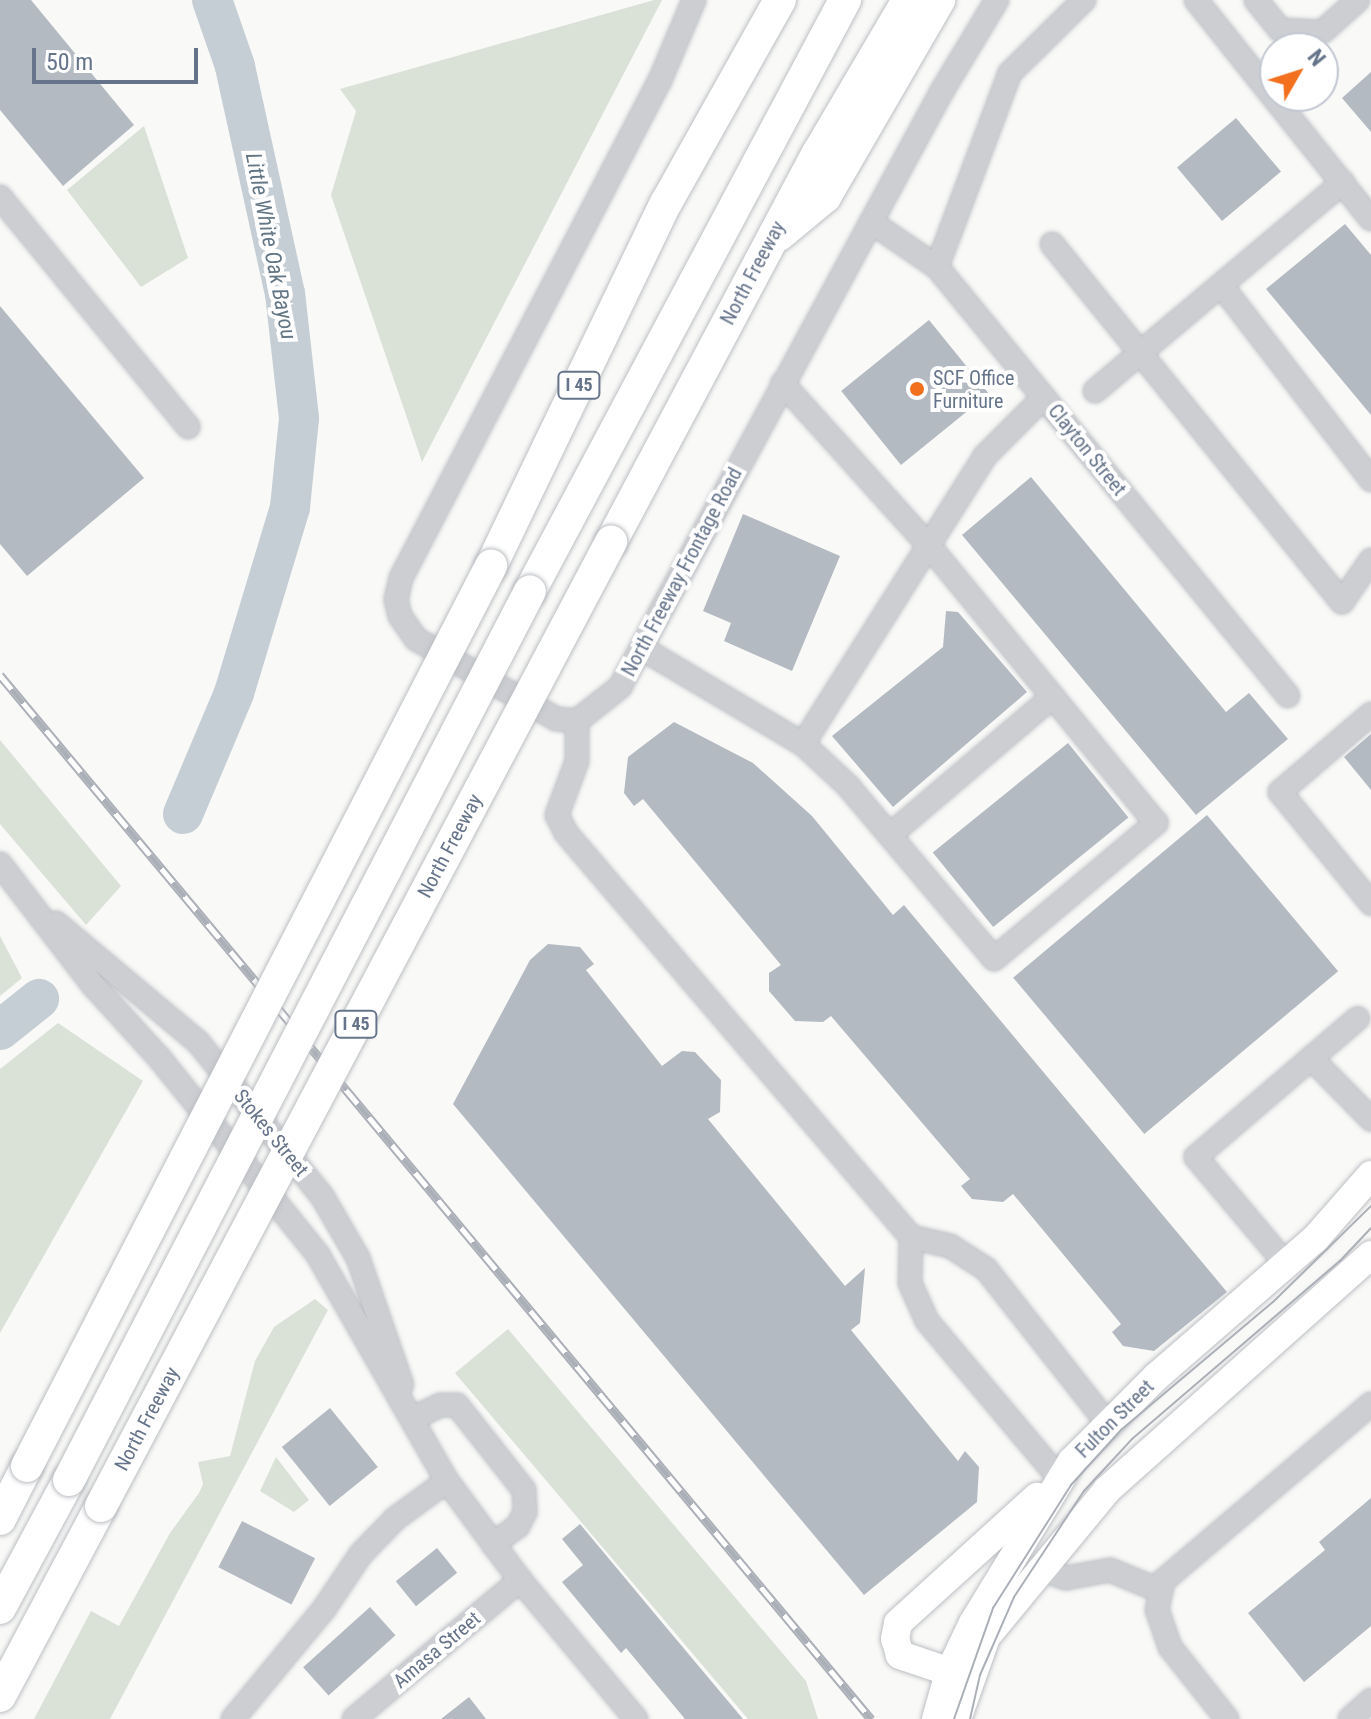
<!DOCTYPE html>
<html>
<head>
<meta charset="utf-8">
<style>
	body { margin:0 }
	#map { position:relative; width:1371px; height:1719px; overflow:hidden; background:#f9f9f7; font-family:"Roboto Condensed",sans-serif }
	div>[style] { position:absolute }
	.green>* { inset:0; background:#dae2d7 }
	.river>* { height:40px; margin:-20px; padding:0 20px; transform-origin:20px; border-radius:20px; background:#c5ced5 }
	.building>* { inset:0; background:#b4bac2; transform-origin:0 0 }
	.roads { filter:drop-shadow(0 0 2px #bcbfc4) drop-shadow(0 0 2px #bcbfc4) }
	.minor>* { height:22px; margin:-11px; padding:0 11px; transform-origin:11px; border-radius:11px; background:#ccced2 }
	.major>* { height:28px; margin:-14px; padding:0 14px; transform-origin:14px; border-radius:14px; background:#fff }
	.highway>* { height:32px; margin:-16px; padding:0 16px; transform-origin:16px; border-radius:16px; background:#fff }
	.tram>* { height:2px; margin:-1px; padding:0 1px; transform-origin:1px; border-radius:1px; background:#abafb7 }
	.rail>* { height:9px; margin-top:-4.5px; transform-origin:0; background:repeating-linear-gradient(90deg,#fff 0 18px,#abafb7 0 36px); box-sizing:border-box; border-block:2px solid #abafb7 }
	.bridges { filter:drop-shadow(0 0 2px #bbbec2) drop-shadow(0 0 2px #bbbec2) }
	.highway-bridge>* { height:32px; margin:-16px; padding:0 16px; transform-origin:16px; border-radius:16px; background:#fff }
	.dots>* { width:22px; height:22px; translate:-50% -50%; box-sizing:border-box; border:4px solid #fff; border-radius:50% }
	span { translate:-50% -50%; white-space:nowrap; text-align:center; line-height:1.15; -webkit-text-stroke:8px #fff; paint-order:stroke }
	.shield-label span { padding:2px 6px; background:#fff; border:2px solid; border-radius:6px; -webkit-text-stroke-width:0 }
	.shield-label { font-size:18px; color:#66748b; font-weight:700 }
	.street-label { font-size:20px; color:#66748b }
	.poi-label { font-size:20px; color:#66748b }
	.left { translate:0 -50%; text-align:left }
	.water-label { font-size:22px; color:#627685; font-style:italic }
	.north { position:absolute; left:1259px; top:32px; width:80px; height:80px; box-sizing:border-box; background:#fff; border:2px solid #c2c7d1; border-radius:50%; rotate:51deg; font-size:22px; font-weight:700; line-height:32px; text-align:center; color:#66748b }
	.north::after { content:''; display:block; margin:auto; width:28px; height:36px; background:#f3701e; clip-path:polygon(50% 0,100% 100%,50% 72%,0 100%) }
	.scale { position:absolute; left:32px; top:48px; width:166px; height:36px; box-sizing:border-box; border:4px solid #66748b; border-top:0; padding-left:10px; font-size:24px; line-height:28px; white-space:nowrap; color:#66748b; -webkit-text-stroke:6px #fff; paint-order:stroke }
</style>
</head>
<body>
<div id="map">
	<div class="green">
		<div style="clip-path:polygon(654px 0,662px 0,422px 462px,331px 195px,356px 111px,340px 89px)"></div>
		<div style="clip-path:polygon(144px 126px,188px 258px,141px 287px,67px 190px)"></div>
		<div style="clip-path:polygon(0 740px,121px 886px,86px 925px,0 824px)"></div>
		<div style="clip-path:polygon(0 936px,22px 978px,0 996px)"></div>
		<div style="clip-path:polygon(58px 1023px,143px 1081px,0 1333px,0 1069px)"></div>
		<div style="clip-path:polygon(315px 1299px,328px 1310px,110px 1719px,34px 1719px,91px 1611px,119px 1626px,170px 1533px,199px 1493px,203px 1484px,198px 1462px,230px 1456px,255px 1361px,274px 1327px)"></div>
		<div style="clip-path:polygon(508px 1329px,806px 1681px,818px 1719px,748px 1719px,455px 1373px)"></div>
		<div style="clip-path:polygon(276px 1457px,309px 1500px,294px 1512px,260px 1491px)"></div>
	</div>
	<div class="river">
		<div style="left:183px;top:814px;width:131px;rotate:-67.1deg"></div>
		<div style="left:234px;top:693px;width:194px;rotate:-73.2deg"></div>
		<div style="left:290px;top:507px;width:89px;rotate:-84.2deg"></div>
		<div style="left:299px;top:418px;width:125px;rotate:-96.4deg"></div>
		<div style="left:285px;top:294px;width:233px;rotate:-102.4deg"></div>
		<div style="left:235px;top:66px;width:70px;rotate:-109.2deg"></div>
		<div style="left:0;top:1030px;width:50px;rotate:-38.5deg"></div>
	</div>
	<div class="building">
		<div style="clip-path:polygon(0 0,31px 0,134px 125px,63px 186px,0 110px)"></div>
		<div style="clip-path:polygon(1371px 72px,1371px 132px,1342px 98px)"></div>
		<div style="left:1236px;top:118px;width:70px;height:77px;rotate:50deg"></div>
		<div style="clip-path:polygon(1345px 224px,1371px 255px,1371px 415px,1266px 289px)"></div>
		<div style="clip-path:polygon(0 306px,144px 478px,27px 576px,0 544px)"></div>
		<div style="left:929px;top:320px;width:95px;height:113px;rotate:51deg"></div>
		<div style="clip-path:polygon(1031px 477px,1226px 712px,1249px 693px,1288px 739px,1196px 815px,962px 535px)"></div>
		<div style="clip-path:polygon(743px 514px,840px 556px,792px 671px,724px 641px,731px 623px,703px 611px)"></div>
		<div style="clip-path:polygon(946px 611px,958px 612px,1027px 692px,893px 807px,832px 736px,943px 647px)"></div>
		<div style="clip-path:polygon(674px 722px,753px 763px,812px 816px,893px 915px,904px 905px,1227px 1292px,1154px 1351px,1123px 1346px,1112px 1332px,1121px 1324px,1013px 1194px,1003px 1202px,972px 1199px,961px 1186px,970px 1179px,831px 1016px,823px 1022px,795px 1021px,769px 991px,769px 973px,781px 965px,643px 799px,634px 806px,624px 793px,628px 757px)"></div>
		<div style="clip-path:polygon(1371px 734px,1371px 790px,1344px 757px)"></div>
		<div style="left:1068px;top:743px;width:96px;height:174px;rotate:51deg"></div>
		<div style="left:1207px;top:815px;width:204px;height:253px;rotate:50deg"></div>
		<div style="clip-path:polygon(548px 944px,580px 947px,594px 964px,586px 970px,662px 1066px,682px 1051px,695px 1052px,721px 1080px,720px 1112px,708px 1119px,845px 1286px,865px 1268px,860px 1323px,851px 1330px,958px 1461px,965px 1451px,979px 1467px,977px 1502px,864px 1595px,453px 1104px,530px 960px)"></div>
		<div style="left:330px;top:1408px;width:76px;height:62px;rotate:51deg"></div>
		<div style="clip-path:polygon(1371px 1498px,1371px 1626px,1304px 1682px,1248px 1613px,1325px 1550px,1319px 1542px)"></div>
		<div style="left:242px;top:1521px;width:82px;height:52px;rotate:27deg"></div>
		<div style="clip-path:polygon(580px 1524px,660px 1620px,743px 1719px,685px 1719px,626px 1648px,621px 1653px,562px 1582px,583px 1565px,562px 1539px)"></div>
		<div style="left:437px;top:1548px;width:32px;height:53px;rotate:51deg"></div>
		<div style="left:370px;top:1607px;width:38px;height:90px;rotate:48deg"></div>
		<div style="clip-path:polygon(469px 1697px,486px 1719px,441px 1719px)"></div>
	</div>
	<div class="roads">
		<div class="minor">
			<div style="left:694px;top:0;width:87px;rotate:113deg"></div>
			<div style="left:660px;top:80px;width:561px;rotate:117.48deg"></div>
			<div style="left:401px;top:578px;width:22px;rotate:103deg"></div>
			<div style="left:396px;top:599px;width:17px;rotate:77deg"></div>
			<div style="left:400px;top:616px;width:28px;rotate:55deg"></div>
			<div style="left:416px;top:639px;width:161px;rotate:29.7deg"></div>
			<div style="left:556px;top:719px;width:21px;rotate:5deg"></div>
			<div style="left:577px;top:721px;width:55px;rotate:-38.3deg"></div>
			<div style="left:620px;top:687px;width:677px;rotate:-61.62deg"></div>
			<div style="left:942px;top:91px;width:106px;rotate:-58.9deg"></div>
			<div style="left:1196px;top:0;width:280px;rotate:51.4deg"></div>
			<div style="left:1256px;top:0;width:38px;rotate:51deg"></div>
			<div style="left:1280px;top:30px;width:42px;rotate:2.7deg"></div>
			<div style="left:1322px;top:32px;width:48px;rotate:-41.6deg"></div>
			<div style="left:0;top:197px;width:297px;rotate:50.7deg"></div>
			<div style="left:871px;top:222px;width:80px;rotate:34.3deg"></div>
			<div style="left:937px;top:267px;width:554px;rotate:50.71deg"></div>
			<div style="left:1052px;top:244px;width:461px;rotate:51deg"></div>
			<div style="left:1342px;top:602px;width:51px;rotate:-55.4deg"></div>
			<div style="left:937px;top:267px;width:207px;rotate:-69.4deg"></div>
			<div style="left:1010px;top:73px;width:104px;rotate:-44.6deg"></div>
			<div style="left:1221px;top:285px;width:246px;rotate:52.4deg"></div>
			<div style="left:1095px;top:391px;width:324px;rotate:-40.1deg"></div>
			<div style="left:643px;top:649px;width:186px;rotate:30.7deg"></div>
			<div style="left:803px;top:744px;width:62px;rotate:43deg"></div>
			<div style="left:848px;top:786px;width:226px;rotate:49.8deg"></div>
			<div style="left:994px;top:959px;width:212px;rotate:-40deg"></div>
			<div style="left:1156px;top:823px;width:358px;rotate:-129.3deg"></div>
			<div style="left:929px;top:546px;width:219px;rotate:-132deg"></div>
			<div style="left:1371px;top:714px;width:120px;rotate:139.4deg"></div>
			<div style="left:1280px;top:792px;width:144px;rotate:50.7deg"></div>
			<div style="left:577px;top:721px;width:40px;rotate:90deg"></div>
			<div style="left:577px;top:761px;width:58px;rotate:110.3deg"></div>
			<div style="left:557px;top:815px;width:20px;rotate:63deg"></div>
			<div style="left:566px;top:833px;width:531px;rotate:49.5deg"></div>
			<div style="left:911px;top:1237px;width:40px;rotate:13deg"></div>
			<div style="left:950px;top:1246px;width:43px;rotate:32.6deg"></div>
			<div style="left:986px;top:1269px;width:196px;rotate:51.8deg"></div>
			<div style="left:803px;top:744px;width:341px;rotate:-57.7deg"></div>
			<div style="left:985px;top:456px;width:83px;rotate:-45deg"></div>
			<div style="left:890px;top:835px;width:213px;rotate:-40.4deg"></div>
			<div style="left:0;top:864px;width:153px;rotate:52.5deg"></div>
			<div style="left:93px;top:985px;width:100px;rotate:47.8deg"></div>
			<div style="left:160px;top:1059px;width:252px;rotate:51.1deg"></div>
			<div style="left:318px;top:1255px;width:260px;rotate:60.3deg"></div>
			<div style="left:447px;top:1481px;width:123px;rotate:53.6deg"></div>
			<div style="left:520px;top:1580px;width:181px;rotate:50.2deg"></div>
			<div style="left:56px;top:923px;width:185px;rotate:40deg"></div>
			<div style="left:198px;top:1042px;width:198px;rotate:51.2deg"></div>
			<div style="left:322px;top:1196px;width:72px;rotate:59.9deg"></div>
			<div style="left:358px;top:1258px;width:134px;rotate:70.9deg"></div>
			<div style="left:1311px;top:1058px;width:86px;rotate:45.5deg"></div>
			<div style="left:911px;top:1237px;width:46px;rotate:91.2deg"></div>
			<div style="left:910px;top:1283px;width:42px;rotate:65.9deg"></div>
			<div style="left:927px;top:1321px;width:205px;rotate:49.9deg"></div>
			<div style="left:1286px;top:1264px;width:140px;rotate:-130.1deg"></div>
			<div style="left:1196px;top:1157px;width:213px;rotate:-40.6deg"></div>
			<div style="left:412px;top:1419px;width:32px;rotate:-26deg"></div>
			<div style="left:441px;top:1405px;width:16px"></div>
			<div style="left:457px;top:1405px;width:108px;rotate:51.8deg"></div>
			<div style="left:524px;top:1490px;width:22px;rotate:87deg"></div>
			<div style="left:525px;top:1512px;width:16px;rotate:117deg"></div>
			<div style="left:518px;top:1526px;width:31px;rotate:144deg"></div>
			<div style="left:1038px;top:1568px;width:30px;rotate:20deg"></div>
			<div style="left:1066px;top:1578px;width:45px;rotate:-10.3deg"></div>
			<div style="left:1110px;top:1570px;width:55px;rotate:22.4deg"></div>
			<div style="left:233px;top:1719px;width:143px;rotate:-50.4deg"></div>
			<div style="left:324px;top:1609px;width:66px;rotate:-56.1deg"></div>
			<div style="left:361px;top:1554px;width:49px;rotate:-45.8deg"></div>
			<div style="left:395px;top:1519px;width:64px;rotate:-36.2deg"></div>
			<div style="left:354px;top:1719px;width:217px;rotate:-39.9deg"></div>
			<div style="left:1227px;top:1719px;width:92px;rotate:-128.4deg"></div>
			<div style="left:1170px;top:1647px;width:39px;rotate:-109deg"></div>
			<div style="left:1157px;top:1610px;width:30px;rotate:-78deg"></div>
			<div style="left:1163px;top:1581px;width:273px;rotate:-40.4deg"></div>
			<div style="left:1350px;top:1719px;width:28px;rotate:-42deg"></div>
		</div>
		<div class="major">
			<div style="left:965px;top:1677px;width:69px;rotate:-161.3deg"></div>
			<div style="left:900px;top:1655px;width:17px;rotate:-107deg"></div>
			<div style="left:895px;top:1639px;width:16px;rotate:-79deg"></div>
			<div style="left:898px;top:1623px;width:188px;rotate:-42.2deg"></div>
			<div style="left:936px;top:1719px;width:48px;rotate:-74.2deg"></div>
			<div style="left:949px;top:1673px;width:55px;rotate:-64.4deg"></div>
			<div style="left:973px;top:1623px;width:190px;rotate:-58.6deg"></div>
			<div style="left:1072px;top:1461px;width:119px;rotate:-45deg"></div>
			<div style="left:1156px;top:1377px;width:211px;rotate:-41deg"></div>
			<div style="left:1315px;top:1239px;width:85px;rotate:-48.8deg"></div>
			<div style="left:957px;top:1719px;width:87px;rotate:-70.5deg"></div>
			<div style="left:986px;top:1637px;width:190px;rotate:-50.5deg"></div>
			<div style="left:1107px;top:1490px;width:353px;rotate:-41.7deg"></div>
		</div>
		<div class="highway">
			<div style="left:779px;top:235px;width:60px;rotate:-39.6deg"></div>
			<div style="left:825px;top:197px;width:228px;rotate:-59.9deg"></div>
			<div style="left:611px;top:542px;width:441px;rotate:-62deg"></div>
			<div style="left:818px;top:153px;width:178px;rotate:-59.5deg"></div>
			<div style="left:491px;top:566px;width:403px;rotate:-64.3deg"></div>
			<div style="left:666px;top:203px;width:233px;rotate:-60.7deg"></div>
			<div style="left:530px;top:591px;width:670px;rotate:-61.94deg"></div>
			<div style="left:0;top:1519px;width:59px;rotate:-63deg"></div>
			<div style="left:0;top:1608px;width:145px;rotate:-61.7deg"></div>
			<div style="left:0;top:1696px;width:215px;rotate:-62deg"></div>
		</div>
	</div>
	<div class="tram">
		<div style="left:954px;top:1719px;width:118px;rotate:-70.6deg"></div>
		<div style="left:993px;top:1608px;width:146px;rotate:-57.6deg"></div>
		<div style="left:1071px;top:1485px;width:76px;rotate:-47.7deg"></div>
		<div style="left:1122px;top:1429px;width:197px;rotate:-40.1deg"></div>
		<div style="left:1273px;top:1302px;width:137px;rotate:-44.4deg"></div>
		<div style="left:970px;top:1719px;width:45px;rotate:-77.2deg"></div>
		<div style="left:980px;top:1675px;width:85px;rotate:-66.4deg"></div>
		<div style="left:1014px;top:1597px;width:127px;rotate:-56.6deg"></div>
		<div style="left:1084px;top:1491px;width:71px;rotate:-47.3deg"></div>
		<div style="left:1132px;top:1439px;width:274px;rotate:-40.6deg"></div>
		<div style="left:1340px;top:1261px;width:45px;rotate:-46.8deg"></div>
	</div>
	<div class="rail">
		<div style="left:0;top:675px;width:1360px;rotate:50.16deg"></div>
	</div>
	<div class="bridges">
		<div class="highway-bridge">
			<div style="left:27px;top:1466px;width:1013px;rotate:-62.73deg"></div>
			<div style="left:69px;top:1480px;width:1001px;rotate:-62.59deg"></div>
			<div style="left:101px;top:1506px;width:1091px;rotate:-62.12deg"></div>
		</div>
	</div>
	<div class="dots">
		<div style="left:917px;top:389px;background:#f3701e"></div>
	</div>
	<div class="shield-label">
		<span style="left:579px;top:385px">I 45</span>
		<span style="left:356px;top:1024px">I 45</span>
	</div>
	<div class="street-label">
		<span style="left:753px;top:273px;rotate:-62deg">North Freeway</span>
		<span style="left:1087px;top:450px;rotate:51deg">Clayton Street</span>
		<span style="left:682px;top:572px;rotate:-62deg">North Freeway Frontage Road</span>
		<span style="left:450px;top:846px;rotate:-62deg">North Freeway</span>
		<span style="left:271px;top:1133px;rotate:51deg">Stokes Street</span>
		<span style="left:147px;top:1419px;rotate:-62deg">North Freeway</span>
		<span style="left:1115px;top:1419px;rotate:-45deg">Fulton Street</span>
		<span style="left:437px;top:1650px;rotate:-40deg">Amasa Street</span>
	</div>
	<div class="poi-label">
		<span class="left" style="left:933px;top:390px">SCF Office<br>Furniture</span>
	</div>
	<div class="water-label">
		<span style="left:271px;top:246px;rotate:79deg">Little White Oak Bayou</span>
	</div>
	<div class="north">N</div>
	<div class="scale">50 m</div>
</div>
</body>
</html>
